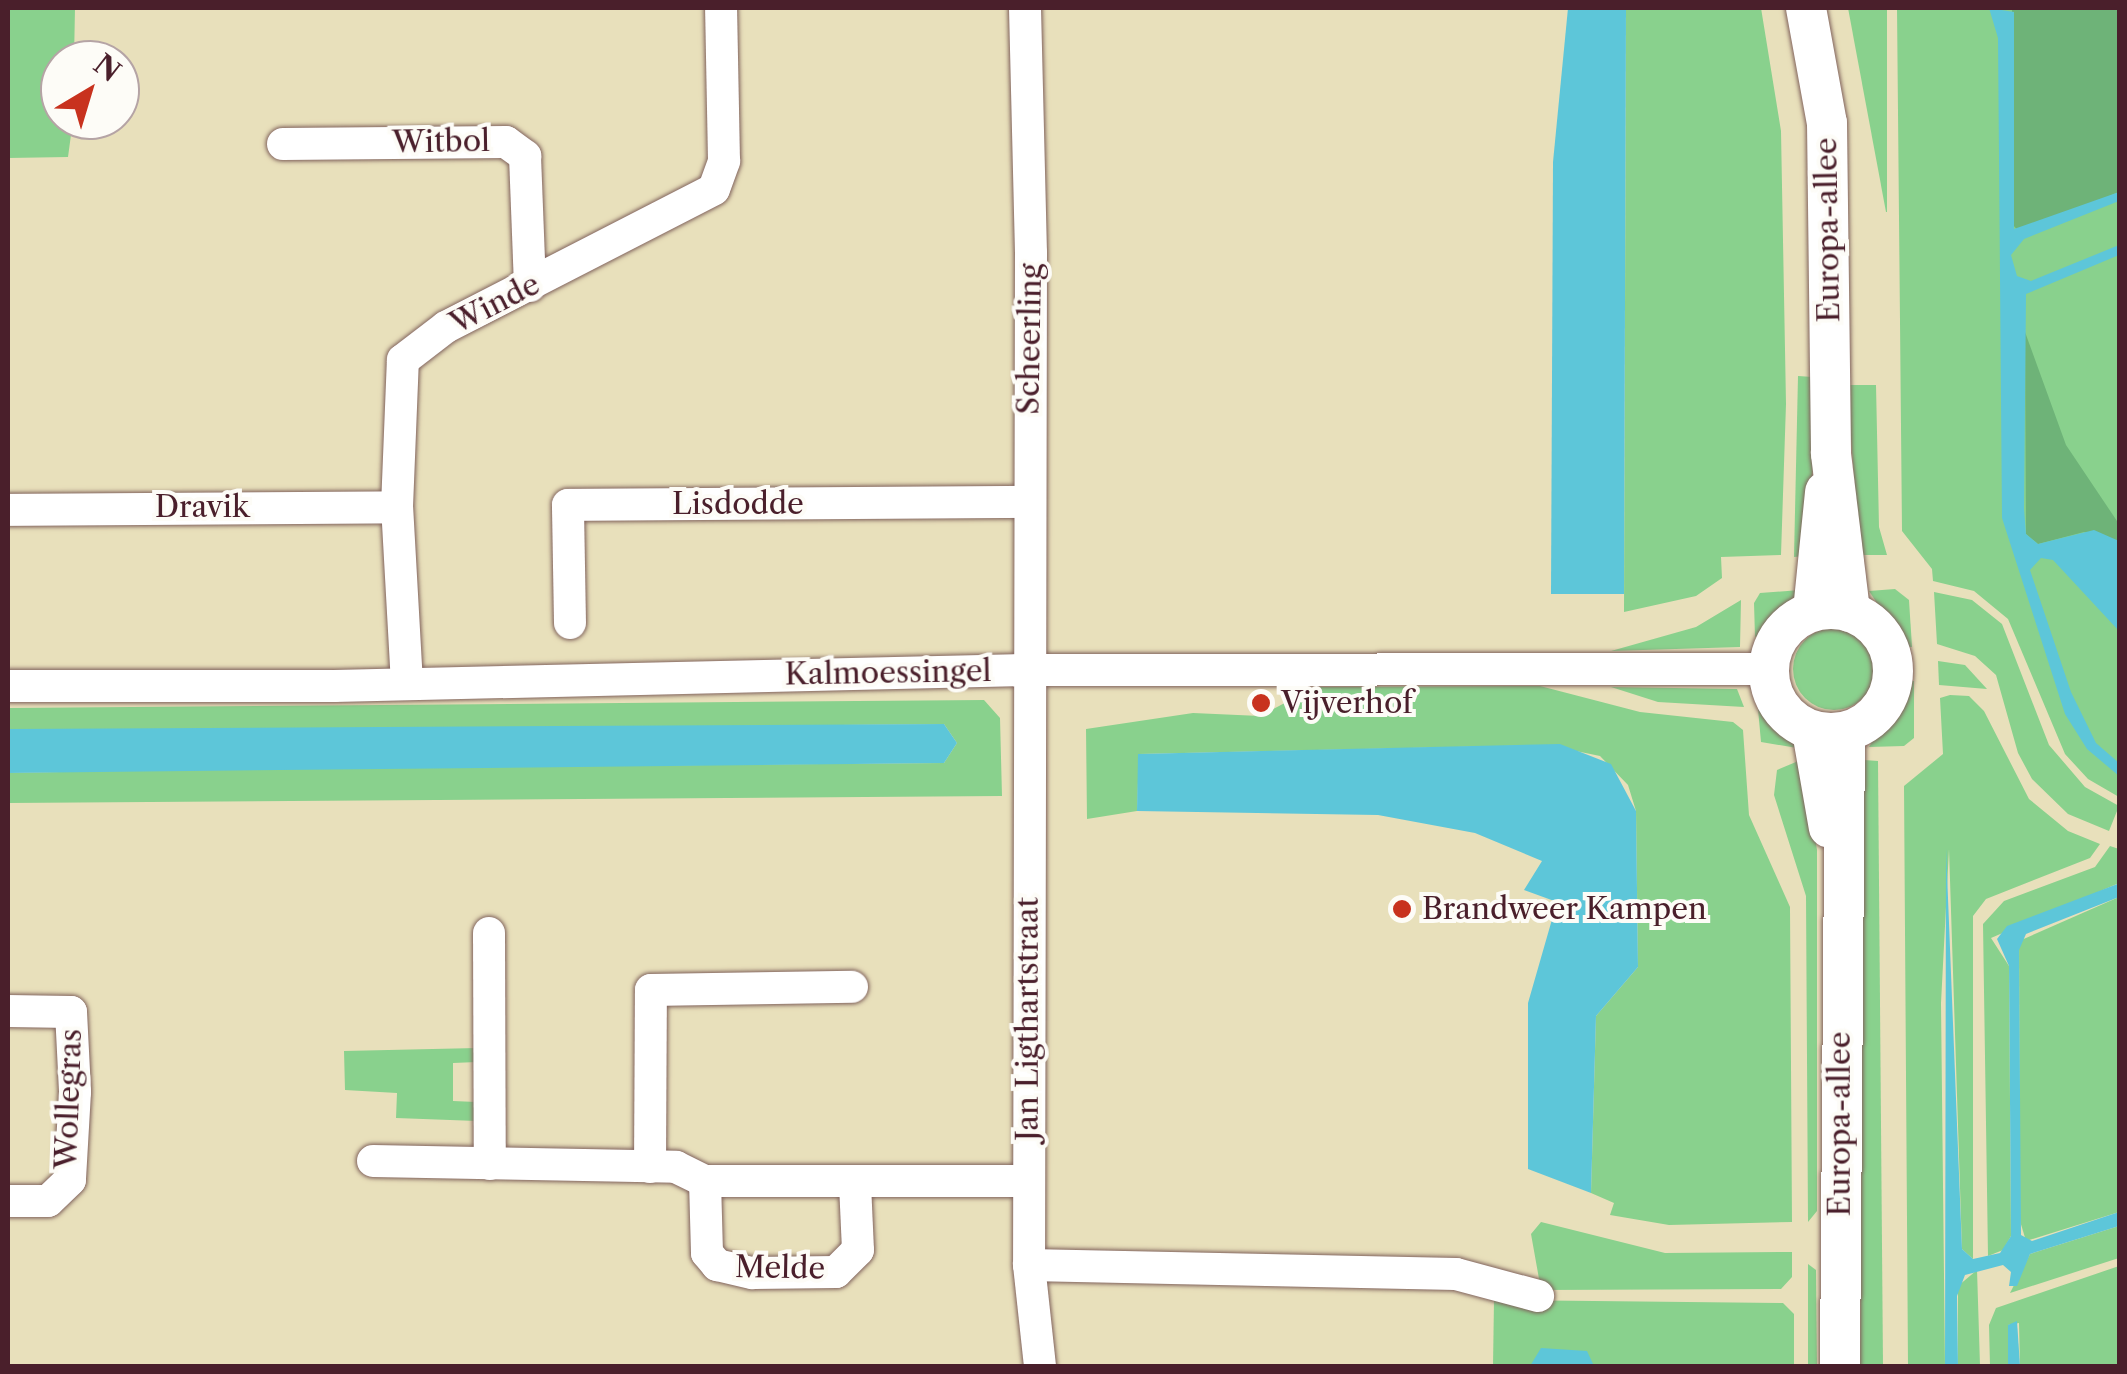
<!DOCTYPE html>
<html>
<head>
<meta charset="utf-8">
<style>
	body { margin:0 }
	#map { position:relative; width:2127px; height:1374px; overflow:hidden; background:#e8e0bb; font-family:"Libre Caslon Text",serif }
	div>[style] { position:absolute }
	.green>* { inset:0; background:#89d18d }
	.round { border-radius:50% }
	.forest>* { inset:0; background:#6eb378 }
	.water>* { inset:0; background:#5dc6d9 }
	.roads { filter:drop-shadow(0 0 2px #81635d) drop-shadow(0 0 2px #81635d) }
	.minor>* { height:32px; margin:-16px; padding:0 16px; transform-origin:16px; border-radius:16px; background:#fff }
	.major>* { height:40px; margin:-20px; padding:0 20px; transform-origin:20px; border-radius:20px; background:#fff }
	.major>.ring { margin:-20px; padding:0; box-sizing:content-box; background:none; border:40px solid #fff; border-radius:50% }
	.dots>* { width:28px; height:28px; translate:-50% -50%; box-sizing:border-box; border:5px solid #fdfcf7; border-radius:50% }
	span { translate:-50% -50%; white-space:nowrap; text-align:center; line-height:1.15; -webkit-text-stroke:8px #fdfcf7; paint-order:stroke }
	.street-label { font-size:30px; color:#4a1f2b }
	.poi-label { font-size:30px; color:#4a1f2b }
	.left { translate:0 -50%; text-align:left }
	.frame { position:absolute; inset:0; border:10px solid #4a1f2b; pointer-events:none }
	.north { position:absolute; left:40px; top:40px; width:100px; height:100px; box-sizing:border-box; background:#fdfcf7; border:2px solid #b5a4a5; border-radius:50%; rotate:38deg; font-size:28px; font-weight:700; line-height:40px; text-align:center; color:#4a1f2b }
	.north::after { content:''; display:block; margin:auto; width:35px; height:45px; background:#c8321e; clip-path:polygon(50% 0,100% 100%,50% 72%,0 100%) }
</style>
</head>
<body>
<div id="map">
	<div class="green">
		<div style="clip-path:polygon(8px 8px,75px 8px,74px 60px,60px 60px,60px 120px,73px 120px,68px 157px,8px 158px)"></div>
		<div style="clip-path:polygon(1626px 8px,1761px 8px,1781px 131px,1786px 404px,1781px 555px,1721px 557px,1722px 578px,1696px 596px,1624px 612px)"></div>
		<div style="clip-path:polygon(1848px 8px,1887px 8px,1887px 212px,1886px 212px)"></div>
		<div style="clip-path:polygon(1897px 8px,2119px 8px,2119px 797px,2088px 779px,2065px 754px,2008px 619px,1974px 591px,1933px 581px,1932px 569px,1902px 531px)"></div>
		<div style="clip-path:polygon(1798px 376px,1813px 377px,1814px 456px,1805px 556px,1794px 557px)"></div>
		<div style="clip-path:polygon(1847px 385px,1876px 385px,1879px 527px,1887px 555px,1860px 555px)"></div>
		<div style="clip-path:polygon(1895px 589px,1909px 600px,1912px 647px,1906px 647px,1869px 591px)"></div>
		<div style="clip-path:polygon(1800px 590px,1764px 634px,1755px 637px,1754px 603px,1760px 593px)"></div>
		<div style="clip-path:polygon(1934px 592px,1972px 600px,2002px 624px,2049px 745px,2085px 787px,2119px 806px,2109px 831px,2068px 814px,2032px 779px,2018px 753px,1996px 675px,1975px 656px,1937px 644px)"></div>
		<div style="clip-path:polygon(1741px 600px,1740px 647px,1611px 651px,1696px 627px)"></div>
		<div class="round" style="left:1793px;top:628px;width:82px;height:82px"></div>
		<div style="clip-path:polygon(1938px 661px,1965px 665px,1987px 689px,1939px 685px)"></div>
		<div style="clip-path:polygon(1908px 681px,1914px 681px,1914px 738px,1904px 746px,1869px 747px)"></div>
		<div style="clip-path:polygon(1540px 686px,1640px 712px,1733px 722px,1743px 730px,1749px 815px,1790px 907px,1792px 1222px,1669px 1225px,1610px 1215px,1614px 1203px,1591px 1193px,1596px 1016px,1638px 967px,1636px 811px,1628px 785px,1600px 756px,1547px 745px,1139px 754px,1137px 811px,1087px 819px,1086px 729px,1193px 713px,1260px 716px,1315px 687px)"></div>
		<div style="clip-path:polygon(1611px 687px,1737px 689px,1744px 707px,1658px 702px)"></div>
		<div style="clip-path:polygon(1950px 695px,1969px 696px,1984px 711px,2029px 799px,2068px 831px,2100px 844px,2090px 858px,1986px 899px,1973px 916px,1973px 1259px,1962px 1249px,1949px 849px,1941px 1003px,1945px 1366px,1908px 1366px,1904px 786px,1943px 754px,1940px 698px)"></div>
		<div style="clip-path:polygon(1757px 698px,1791px 731px,1797px 748px,1761px 742px)"></div>
		<div style="clip-path:polygon(evenodd,984px 700px,1000px 718px,1002px 796px,8px 803px,8px 773px,328px 767px,329px 731px,8px 729px,8px 708px,984px 700px,944px 724px,957px 743px,944px 763px,346px 768px,348px 730px,944px 724px)"></div>
		<div style="clip-path:polygon(1803px 759px,1817px 850px,1817px 1211px,1808px 1222px,1806px 896px,1774px 795px,1777px 770px)"></div>
		<div style="clip-path:polygon(1864px 760px,1878px 761px,1883px 1366px,1860px 1366px)"></div>
		<div style="clip-path:polygon(2110px 846px,2119px 849px,2119px 883px,1991px 938px,2009px 966px,2011px 1236px,2003px 1250px,1988px 1256px,1983px 924px,2004px 901px,2095px 867px)"></div>
		<div style="clip-path:polygon(2119px 897px,2119px 1212px,2026px 1241px,2020px 1221px,2019px 941px)"></div>
		<div style="clip-path:polygon(477px 1048px,477px 1062px,453px 1063px,453px 1101px,476px 1102px,477px 1121px,396px 1118px,397px 1093px,345px 1090px,344px 1051px)"></div>
		<div style="clip-path:polygon(1541px 1222px,1665px 1253px,1792px 1252px,1792px 1277px,1781px 1289px,1541px 1290px,1531px 1234px)"></div>
		<div style="clip-path:polygon(2119px 1226px,2119px 1258px,2010px 1293px,2030px 1254px)"></div>
		<div style="clip-path:polygon(1808px 1264px,1816px 1270px,1817px 1366px,1808px 1366px)"></div>
		<div style="clip-path:polygon(2119px 1266px,2119px 1366px,2020px 1366px,2019px 1323px,2008px 1325px,2008px 1366px,1990px 1366px,1989px 1325px,1996px 1308px)"></div>
		<div style="clip-path:polygon(1977px 1270px,1980px 1366px,1958px 1366px,1958px 1286px)"></div>
		<div style="clip-path:polygon(1494px 1300px,1783px 1303px,1794px 1314px,1794px 1366px,1493px 1366px)"></div>
	</div>
	<div class="forest">
		<div style="clip-path:polygon(2012px 8px,2120px 8px,2119px 192px,2020px 233px,2013px 225px)"></div>
		<div style="clip-path:polygon(2025px 332px,2066px 445px,2119px 524px,2119px 541px,2084px 532px,2038px 544px,2026px 534px)"></div>
	</div>
	<div class="water">
		<div style="clip-path:polygon(1568px 8px,1626px 8px,1624px 594px,1551px 594px,1553px 162px)"></div>
		<div style="clip-path:polygon(1989px 8px,2014px 12px,2014px 229px,2119px 192px,2119px 201px,2024px 239px,2011px 255px,2017px 276px,2031px 281px,2119px 245px,2119px 255px,2026px 294px,2024px 509px,2026px 534px,2038px 544px,2094px 530px,2119px 541px,2119px 631px,2053px 560px,2041px 558px,2030px 570px,2071px 692px,2096px 743px,2119px 763px,2119px 776px,2087px 749px,2065px 714px,2002px 518px,1998px 38px)"></div>
		<div style="clip-path:polygon(944px 724px,957px 743px,944px 763px,8px 773px,8px 729px)"></div>
		<div style="clip-path:polygon(1560px 744px,1611px 764px,1636px 811px,1638px 967px,1596px 1016px,1591px 1193px,1528px 1169px,1528px 1003px,1557px 902px,1524px 890px,1542px 861px,1475px 833px,1378px 815px,1137px 811px,1138px 754px)"></div>
		<div style="clip-path:polygon(1946px 848px,1962px 1249px,1973px 1259px,2000px 1253px,2011px 1236px,2009px 966px,1997px 939px,2007px 926px,2120px 883px,2119px 897px,2026px 934px,2019px 950px,2021px 1235px,2032px 1241px,2119px 1212px,2119px 1226px,2030px 1254px,2017px 1286px,2009px 1286px,2011px 1272px,2003px 1265px,1965px 1275px,1957px 1296px,1958px 1366px,1945px 1366px)"></div>
		<div style="clip-path:polygon(2017px 1321px,2020px 1366px,2008px 1366px,2008px 1325px)"></div>
		<div style="clip-path:polygon(1541px 1348px,1587px 1351px,1594px 1366px,1530px 1366px)"></div>
	</div>
	<div class="roads">
		<div class="minor">
			<div style="left:1025px;top:8px;width:245px;rotate:88.6deg"></div>
			<div style="left:1031px;top:253px;width:1012px;rotate:90.11deg"></div>
			<div style="left:1029px;top:1265px;width:102px;rotate:83.8deg"></div>
			<div style="left:283px;top:144px;width:223px;rotate:-0.5deg"></div>
			<div style="left:506px;top:142px;width:24px;rotate:36deg"></div>
			<div style="left:525px;top:156px;width:130px;rotate:87.8deg"></div>
			<div style="left:8px;top:510px;width:389px;rotate:-0.4deg"></div>
			<div style="left:570px;top:623px;width:118px;rotate:-91deg"></div>
			<div style="left:568px;top:505px;width:459px;rotate:-0.4deg"></div>
			<div style="left:407px;top:684px;width:177px;rotate:-93.2deg"></div>
			<div style="left:397px;top:507px;width:147px;rotate:-87.7deg"></div>
			<div style="left:403px;top:360px;width:54px;rotate:-37.5deg"></div>
			<div style="left:446px;top:327px;width:301px;rotate:-27.2deg"></div>
			<div style="left:714px;top:189px;width:30px;rotate:-70deg"></div>
			<div style="left:724px;top:161px;width:153px;rotate:-91.1deg"></div>
			<div style="left:8px;top:686px;width:326px"></div>
			<div style="left:334px;top:686px;width:692px;rotate:-1.32deg"></div>
			<div style="left:1026px;top:670px;width:743px;rotate:-0.08deg"></div>
			<div style="left:489px;top:933px;width:231px;rotate:89.8deg"></div>
			<div style="left:8px;top:1011px;width:63px;rotate:0.9deg"></div>
			<div style="left:71px;top:1012px;width:80px;rotate:87.1deg"></div>
			<div style="left:75px;top:1092px;width:88px;rotate:93.3deg"></div>
			<div style="left:70px;top:1180px;width:30px;rotate:136deg"></div>
			<div style="left:48px;top:1201px;width:40px;rotate:180deg"></div>
			<div style="left:373px;top:1161px;width:303px;rotate:1.1deg"></div>
			<div style="left:676px;top:1167px;width:32px;rotate:26deg"></div>
			<div style="left:705px;top:1181px;width:324px"></div>
			<div style="left:650px;top:1167px;width:177px;rotate:-89.7deg"></div>
			<div style="left:651px;top:990px;width:201px;rotate:-0.9deg"></div>
			<div style="left:705px;top:1181px;width:72px;rotate:88.4deg"></div>
			<div style="left:707px;top:1253px;width:16px;rotate:50deg"></div>
			<div style="left:717px;top:1265px;width:37px;rotate:13deg"></div>
			<div style="left:753px;top:1273px;width:83px;rotate:-0.7deg"></div>
			<div style="left:836px;top:1272px;width:31px;rotate:-45deg"></div>
			<div style="left:858px;top:1250px;width:65px;rotate:-92.6deg"></div>
			<div style="left:1029px;top:1265px;width:427px;rotate:1.2deg"></div>
			<div style="left:1456px;top:1274px;width:85px;rotate:15deg"></div>
		</div>
		<div class="major">
			<div style="left:1806px;top:8px;width:117px;rotate:79.7deg"></div>
			<div style="left:1827px;top:123px;width:331px;rotate:89.3deg"></div>
			<div style="left:1831px;top:454px;width:159px;rotate:83.1deg"></div>
			<div class="ring" style="left:1769px;top:609px;width:84px;height:84px"></div>
			<div style="left:1813px;top:611px;width:120px;rotate:-84.2deg"></div>
			<div style="left:1812px;top:731px;width:98px;rotate:80.1deg"></div>
			<div style="left:1840px;top:1366px;width:633px;rotate:-89.55deg"></div>
		</div>
	</div>
	<div class="dots">
		<div style="left:1261px;top:703px;background:#c8321e"></div>
		<div style="left:1402px;top:909px;background:#c8321e"></div>
	</div>
	<div class="street-label">
		<span style="left:441px;top:142px;rotate:-1deg">Witbol</span>
		<span style="left:1828px;top:230px;rotate:-91deg">Europa-allee</span>
		<span style="left:495px;top:304px;rotate:-27deg">Winde</span>
		<span style="left:1030px;top:339px;rotate:-89deg">Scheerling</span>
		<span style="left:738px;top:504px">Lisdodde</span>
		<span style="left:202px;top:507px">Dravik</span>
		<span style="left:888px;top:673px;rotate:-1deg">Kalmoessingel</span>
		<span style="left:1028px;top:1019px;rotate:-90deg">Jan Ligthartstraat</span>
		<span style="left:69px;top:1099px;rotate:-88deg">Wollegras</span>
		<span style="left:1840px;top:1124px;rotate:-90deg">Europa-allee</span>
		<span style="left:780px;top:1268px;rotate:1deg">Melde</span>
	</div>
	<div class="poi-label">
		<span class="left" style="left:1281px;top:703px">Vijverhof</span>
		<span class="left" style="left:1422px;top:909px">Brandweer Kampen</span>
	</div>
	<div class="frame"></div>
	<div class="north">N</div>
</div>
</body>
</html>
